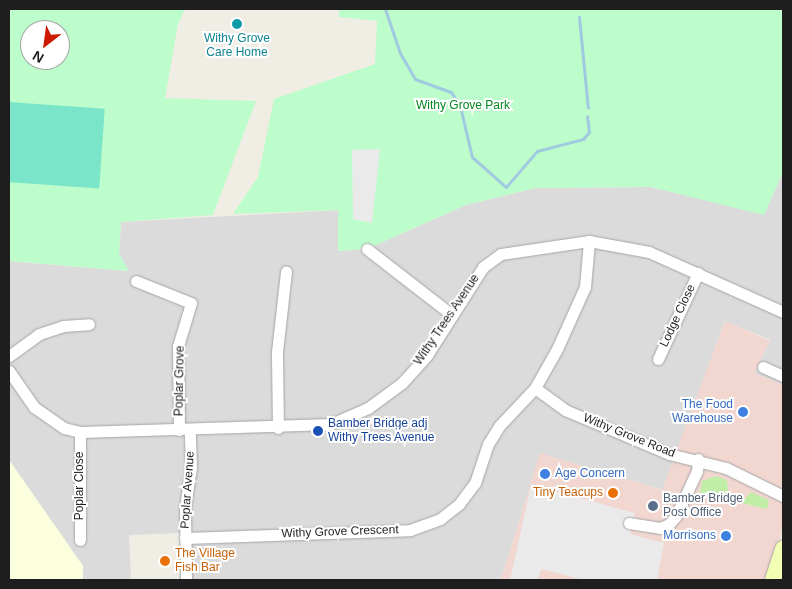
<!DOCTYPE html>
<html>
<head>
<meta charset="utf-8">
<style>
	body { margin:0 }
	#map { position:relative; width:792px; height:589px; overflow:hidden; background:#f0eee4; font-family:Helvetica,sans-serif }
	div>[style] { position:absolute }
	.residential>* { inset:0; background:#dcdbdb }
	.commercial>* { inset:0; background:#f2d7d1 }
	.education>* { inset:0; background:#fbffde }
	.grass>* { inset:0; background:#c0eea6 }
	.park>* { inset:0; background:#bdfdcb }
	.pitch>* { inset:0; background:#7be5ca; transform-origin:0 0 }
	.parking>* { inset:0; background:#eaeaea }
	.stream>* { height:3px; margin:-1.5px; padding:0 1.5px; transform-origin:1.5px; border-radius:1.5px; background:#a1cae1 }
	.roads { filter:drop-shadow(0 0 1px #a5a5a5) drop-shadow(0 0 1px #a5a5a5) }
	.minor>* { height:11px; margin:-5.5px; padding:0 5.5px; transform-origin:5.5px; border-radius:5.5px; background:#fff }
	.secondary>* { height:16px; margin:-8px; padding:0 8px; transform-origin:8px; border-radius:8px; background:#f1feb3 }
	.dots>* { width:14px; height:14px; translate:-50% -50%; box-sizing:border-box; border:2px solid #fff; border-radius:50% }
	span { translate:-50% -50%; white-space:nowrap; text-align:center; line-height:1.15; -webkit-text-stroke:4px #fff; paint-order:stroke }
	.culture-label { font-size:12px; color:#0d838f }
	.park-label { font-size:12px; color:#03851f }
	.street-label { font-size:12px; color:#1e1e1e }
	.shop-label { font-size:12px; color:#366cbe }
	.right { translate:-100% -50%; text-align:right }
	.left { translate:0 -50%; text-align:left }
	.transit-label { font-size:12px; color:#164399 }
	.food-label { font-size:12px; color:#c56008 }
	.service-label { font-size:12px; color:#4e5e75 }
	.frame { position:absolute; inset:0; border:10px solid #1e1e1e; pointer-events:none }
	.north { position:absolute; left:20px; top:20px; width:50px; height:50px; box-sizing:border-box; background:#fff; border:1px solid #a5a5a5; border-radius:50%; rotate:210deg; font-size:14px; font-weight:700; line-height:20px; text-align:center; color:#1e1e1e }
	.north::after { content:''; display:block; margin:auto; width:18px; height:22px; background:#cd1a00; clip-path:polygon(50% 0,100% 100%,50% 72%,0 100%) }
</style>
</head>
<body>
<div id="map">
	<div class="residential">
		<div style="clip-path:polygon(783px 172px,783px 385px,754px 373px,770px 340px,725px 321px,663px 490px,540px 454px,501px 580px,180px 580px,180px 533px,129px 535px,131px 580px,83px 580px,83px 566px,9px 460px,9px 261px,128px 271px,119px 254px,121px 222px,338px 210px,338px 251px,367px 249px,466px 205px,535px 188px,651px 187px,764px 214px)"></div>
	</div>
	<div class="commercial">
		<div style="clip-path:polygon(725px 321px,770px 341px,754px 373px,783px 385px,783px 528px,769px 580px,501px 580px,540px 453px,662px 490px)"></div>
	</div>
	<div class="education">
		<div style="clip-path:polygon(9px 460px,83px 566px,83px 580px,9px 580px)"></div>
	</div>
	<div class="grass">
		<div style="clip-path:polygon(716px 476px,727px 480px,729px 499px,700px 493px,702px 481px)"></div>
		<div style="clip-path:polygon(751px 492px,769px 500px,767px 509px,741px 503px)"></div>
	</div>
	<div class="park">
		<div style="clip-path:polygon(evenodd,9px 9px,185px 9px,178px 24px,165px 98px,256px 101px,213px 215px,121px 222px,119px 254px,129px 271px,9px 261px,9px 9px,30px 30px,60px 30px,60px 60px,30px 60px,30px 30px)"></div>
		<div style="clip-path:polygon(339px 9px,779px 9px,783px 12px,783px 172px,764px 215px,651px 187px,535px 188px,466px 205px,367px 249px,338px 251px,338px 210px,233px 214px,258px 177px,274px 99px,375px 64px,377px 21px,339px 17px)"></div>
	</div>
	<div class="pitch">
		<div style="left:9px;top:102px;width:96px;height:80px;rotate:4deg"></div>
	</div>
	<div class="parking">
		<div style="clip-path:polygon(380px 149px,372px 223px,353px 219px,352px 150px)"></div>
		<div style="clip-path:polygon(531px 485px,635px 513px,630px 534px,664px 543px,657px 580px,585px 580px,541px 569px,537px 580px,510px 580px)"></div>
	</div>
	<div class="stream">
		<div style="left:385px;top:9px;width:46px;rotate:71.2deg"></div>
		<div style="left:400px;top:53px;width:30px;rotate:60deg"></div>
		<div style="left:415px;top:79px;width:38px;rotate:20deg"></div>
		<div style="left:451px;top:92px;width:17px;rotate:57deg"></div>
		<div style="left:460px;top:106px;width:52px;rotate:76.8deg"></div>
		<div style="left:472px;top:157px;width:45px;rotate:41.4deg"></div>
		<div style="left:506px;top:187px;width:48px;rotate:-49.3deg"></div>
		<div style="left:537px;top:151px;width:48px;rotate:-14.6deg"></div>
		<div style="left:583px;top:139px;width:9px;rotate:-49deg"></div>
		<div style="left:589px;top:132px;width:16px;rotate:-97deg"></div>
		<div style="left:579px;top:17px;width:91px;rotate:84.4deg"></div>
	</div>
	<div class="roads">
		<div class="minor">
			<div style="left:367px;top:249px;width:108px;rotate:37.8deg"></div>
			<div style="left:136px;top:281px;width:59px;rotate:21.8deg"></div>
			<div style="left:191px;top:303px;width:45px;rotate:106.8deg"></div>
			<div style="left:178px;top:346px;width:84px;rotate:89.3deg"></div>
			<div style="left:9px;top:356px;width:37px;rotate:-36deg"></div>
			<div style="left:39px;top:334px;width:25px;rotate:-18deg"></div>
			<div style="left:63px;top:326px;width:26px;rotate:-4deg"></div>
			<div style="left:658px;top:359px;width:95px;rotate:-65.1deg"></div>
			<div style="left:763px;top:367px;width:22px;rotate:24deg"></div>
			<div style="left:9px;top:371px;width:44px;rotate:55.2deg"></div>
			<div style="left:34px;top:407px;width:37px;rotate:35deg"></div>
			<div style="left:64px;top:428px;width:16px;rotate:14deg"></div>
			<div style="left:80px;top:432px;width:251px;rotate:-1.8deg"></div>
			<div style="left:331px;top:424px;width:40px;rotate:-23.4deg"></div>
			<div style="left:368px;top:408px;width:42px;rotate:-36.3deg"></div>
			<div style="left:402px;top:383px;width:38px;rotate:-48deg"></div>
			<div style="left:427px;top:355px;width:104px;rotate:-57.5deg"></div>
			<div style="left:483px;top:267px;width:22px;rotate:-36deg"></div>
			<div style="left:501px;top:254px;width:89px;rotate:-8.4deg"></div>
			<div style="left:589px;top:241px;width:61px;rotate:10.4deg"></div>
			<div style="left:649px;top:252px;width:147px;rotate:24.1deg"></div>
			<div style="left:535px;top:388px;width:37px;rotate:36deg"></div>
			<div style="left:565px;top:410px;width:113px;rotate:22.9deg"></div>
			<div style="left:669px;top:454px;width:59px;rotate:13.8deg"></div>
			<div style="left:726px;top:468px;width:64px;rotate:26.2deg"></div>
			<div style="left:278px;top:428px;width:76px;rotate:-90.8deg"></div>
			<div style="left:277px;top:352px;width:81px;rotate:-83.6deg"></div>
			<div style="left:80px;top:432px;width:108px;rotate:90deg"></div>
			<div style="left:629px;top:523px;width:31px;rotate:9deg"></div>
			<div style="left:660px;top:528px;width:10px;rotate:-24deg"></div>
			<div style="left:669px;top:524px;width:11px;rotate:-49deg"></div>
			<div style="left:676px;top:516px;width:50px;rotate:-65deg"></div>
			<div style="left:697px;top:471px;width:12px;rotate:-85deg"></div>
			<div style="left:185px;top:538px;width:225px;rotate:-2deg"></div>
			<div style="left:410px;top:530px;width:32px;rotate:-20deg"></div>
			<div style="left:440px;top:519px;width:24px;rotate:-38deg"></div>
			<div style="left:459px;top:504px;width:26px;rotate:-53deg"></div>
			<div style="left:475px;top:483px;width:41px;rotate:-71.6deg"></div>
			<div style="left:488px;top:444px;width:22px;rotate:-58deg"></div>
			<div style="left:500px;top:425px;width:51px;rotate:-46.6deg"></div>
			<div style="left:535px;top:388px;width:45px;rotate:-60.6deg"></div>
			<div style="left:557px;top:349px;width:68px;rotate:-65.7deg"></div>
			<div style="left:585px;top:287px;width:46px;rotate:-85deg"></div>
			<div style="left:186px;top:580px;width:73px;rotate:-90.8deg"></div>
			<div style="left:185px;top:507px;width:40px;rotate:-81.5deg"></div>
			<div style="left:191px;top:467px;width:37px;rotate:-92deg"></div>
		</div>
		<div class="secondary">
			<div style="left:773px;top:580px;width:33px;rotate:-72deg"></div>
		</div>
	</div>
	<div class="dots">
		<div style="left:237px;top:24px;background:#0f9aa8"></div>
		<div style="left:743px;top:412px;background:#3f7fe0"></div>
		<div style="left:318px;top:431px;background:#1a4fb4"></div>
		<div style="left:545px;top:474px;background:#3f7fe0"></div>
		<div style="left:613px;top:493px;background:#e8710a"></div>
		<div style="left:653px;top:506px;background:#5c6f8a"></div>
		<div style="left:726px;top:536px;background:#3f7fe0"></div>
		<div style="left:165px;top:561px;background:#e8710a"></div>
	</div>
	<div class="culture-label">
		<span style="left:237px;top:46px">Withy Grove<br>Care Home</span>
	</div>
	<div class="park-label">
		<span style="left:463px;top:106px">Withy Grove Park</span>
	</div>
	<div class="street-label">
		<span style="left:678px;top:316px;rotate:-65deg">Lodge Close</span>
		<span style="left:447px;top:320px;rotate:-56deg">Withy Trees Avenue</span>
		<span style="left:180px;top:381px;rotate:-89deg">Poplar Grove</span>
		<span style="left:629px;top:436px;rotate:22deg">Withy Grove Road</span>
		<span style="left:80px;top:486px;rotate:-90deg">Poplar Close</span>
		<span style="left:188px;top:490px;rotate:-86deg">Poplar Avenue</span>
		<span style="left:340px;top:532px;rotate:-2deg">Withy Grove Crescent</span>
	</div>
	<div class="shop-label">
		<span class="right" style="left:733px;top:412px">The Food<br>Warehouse</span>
		<span class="left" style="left:555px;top:474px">Age Concern</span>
		<span class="right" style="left:716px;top:536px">Morrisons</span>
	</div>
	<div class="transit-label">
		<span class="left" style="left:328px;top:431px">Bamber Bridge adj<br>Withy Trees Avenue</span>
	</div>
	<div class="food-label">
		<span class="right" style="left:603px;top:493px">Tiny Teacups</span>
		<span class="left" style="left:175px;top:561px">The Village<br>Fish Bar</span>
	</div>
	<div class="service-label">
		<span class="left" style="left:663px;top:506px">Bamber Bridge<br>Post Office</span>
	</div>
	<div class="frame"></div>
	<div class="north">N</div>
</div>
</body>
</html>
